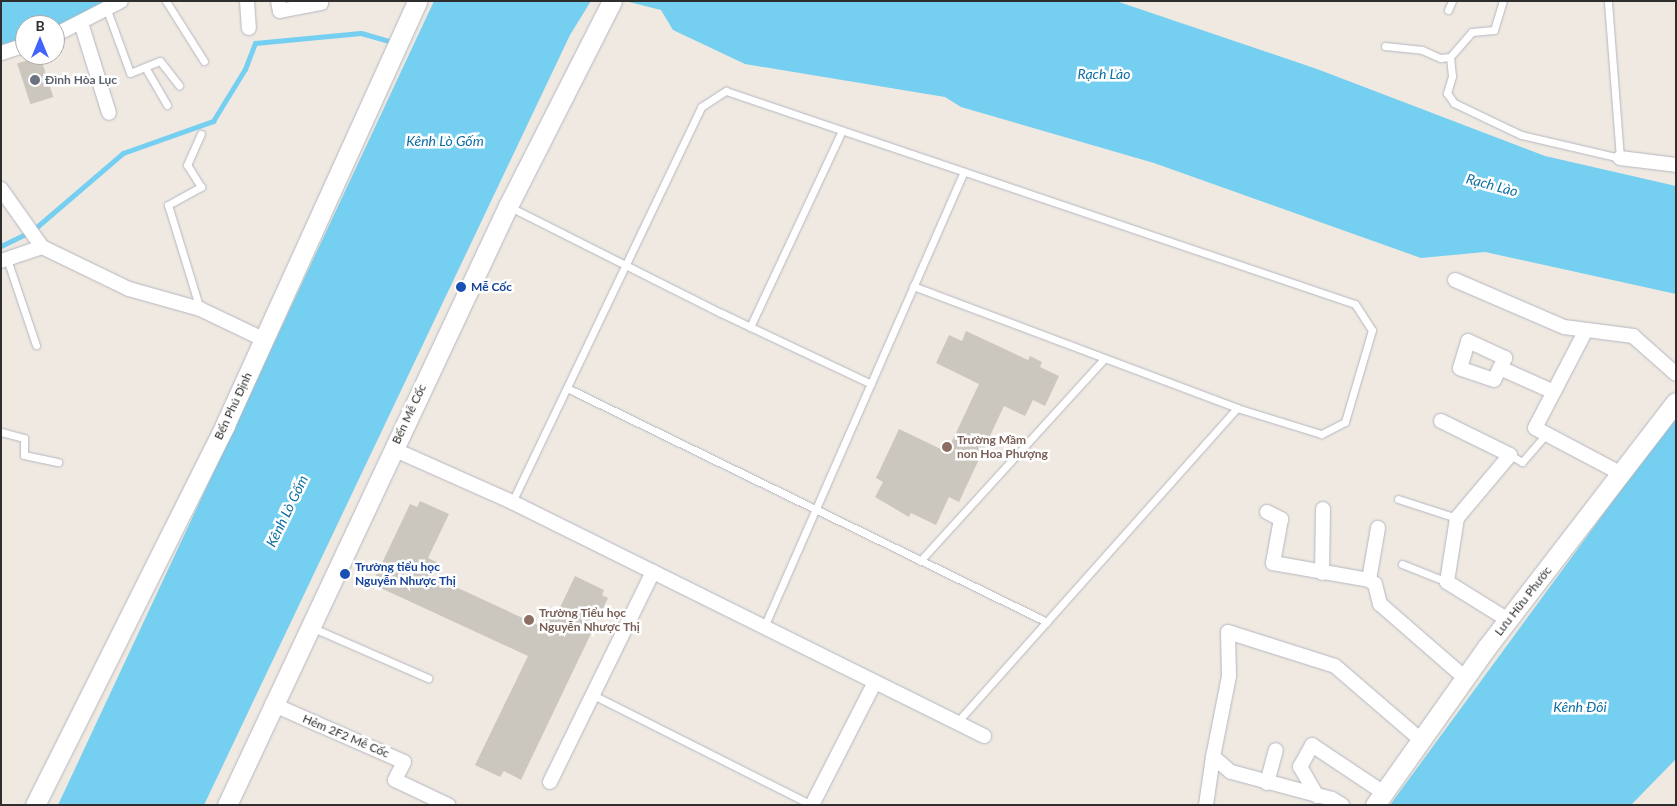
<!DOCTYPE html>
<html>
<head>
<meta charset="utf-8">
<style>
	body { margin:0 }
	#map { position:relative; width:1677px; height:806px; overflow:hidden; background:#efe9e1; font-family:Lato,sans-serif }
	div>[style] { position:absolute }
	.water>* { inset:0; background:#75cff0 }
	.stream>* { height:5px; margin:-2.5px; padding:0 2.5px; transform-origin:2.5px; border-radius:2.5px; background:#75cff0 }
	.building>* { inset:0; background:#cbc7bf; transform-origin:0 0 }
	.roads { filter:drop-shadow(0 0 1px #b4b7c1) drop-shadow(0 0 1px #b4b7c1) }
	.lane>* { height:7px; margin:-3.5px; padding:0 3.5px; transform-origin:3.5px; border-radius:3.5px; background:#fff }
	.street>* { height:14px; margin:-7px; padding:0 7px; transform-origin:7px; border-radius:7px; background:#fff }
	.secondary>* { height:19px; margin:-9.5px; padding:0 9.5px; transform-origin:9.5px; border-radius:9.5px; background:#fff }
	.dots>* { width:14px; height:14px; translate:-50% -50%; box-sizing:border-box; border:2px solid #fff; border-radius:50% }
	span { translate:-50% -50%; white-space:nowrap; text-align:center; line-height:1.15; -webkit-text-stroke:5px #fff; paint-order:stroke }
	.worship-label { font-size:12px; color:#5b616d; font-weight:700 }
	.left { translate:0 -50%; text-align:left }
	.transit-label { font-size:12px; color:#164399; font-weight:700 }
	.street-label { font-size:12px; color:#2e2e2e }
	.education-label { font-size:12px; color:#785e54; font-weight:700 }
	.water-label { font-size:14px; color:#0d6fa3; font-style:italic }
	.frame { position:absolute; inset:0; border:2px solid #2e2e2e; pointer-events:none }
	.north { position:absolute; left:15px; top:15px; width:50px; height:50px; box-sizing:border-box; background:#fff; border:1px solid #ababab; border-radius:50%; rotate:0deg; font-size:14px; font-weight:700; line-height:20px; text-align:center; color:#2e2e2e }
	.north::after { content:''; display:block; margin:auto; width:18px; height:22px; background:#4264fb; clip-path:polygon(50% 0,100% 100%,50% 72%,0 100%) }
</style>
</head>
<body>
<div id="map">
	<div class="water">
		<div style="clip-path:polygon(1px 1px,105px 1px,71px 22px,55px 27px,25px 25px,25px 38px,1px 46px)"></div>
		<div style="clip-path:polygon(434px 1px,591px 1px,570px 35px,204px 805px,58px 805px)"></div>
		<div style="clip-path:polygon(625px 1px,1116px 1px,1317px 69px,1545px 156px,1676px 186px,1676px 294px,1485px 252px,1421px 258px,1154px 163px,961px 107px,945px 97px,745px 64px,673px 30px,661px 10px)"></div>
		<div style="clip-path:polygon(1676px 415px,1676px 759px,1631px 805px,1390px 805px)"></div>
	</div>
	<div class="stream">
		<div style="left:1px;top:246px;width:34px;rotate:-26deg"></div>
		<div style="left:32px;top:231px;width:120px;rotate:-40.6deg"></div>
		<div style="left:123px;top:153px;width:96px;rotate:-19.6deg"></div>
		<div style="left:213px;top:121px;width:61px;rotate:-58.4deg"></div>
		<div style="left:245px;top:69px;width:28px;rotate:-69deg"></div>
		<div style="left:255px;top:43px;width:106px;rotate:-5.4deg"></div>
		<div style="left:361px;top:33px;width:33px;rotate:16deg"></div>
	</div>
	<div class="building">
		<div style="left:40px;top:56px;width:43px;height:24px;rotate:72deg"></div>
		<div style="clip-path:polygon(966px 331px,1028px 360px,1030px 356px,1042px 362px,1040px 367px,1059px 376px,1045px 406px,1033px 400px,1025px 416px,1004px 406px,959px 502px,949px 497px,936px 525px,911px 513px,909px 517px,875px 497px,883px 482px,876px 478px,899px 429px,947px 452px,979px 384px,936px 363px,949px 335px,962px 341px)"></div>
		<div style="clip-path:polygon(420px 501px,449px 514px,428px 558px,438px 563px,432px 576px,540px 626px,547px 612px,556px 616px,575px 576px,604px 590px,602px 595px,608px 598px,521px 780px,504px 771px,500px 777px,475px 765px,528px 656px,372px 584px,410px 504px,417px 507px)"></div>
	</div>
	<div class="roads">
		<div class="lane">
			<div style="left:166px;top:1px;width:71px;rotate:57.7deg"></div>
			<div style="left:107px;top:10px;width:67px;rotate:69.9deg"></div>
			<div style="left:130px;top:73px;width:32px;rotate:-22deg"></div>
			<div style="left:160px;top:61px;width:31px;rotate:52deg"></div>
			<div style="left:1448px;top:10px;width:10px;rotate:-66deg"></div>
			<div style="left:1385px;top:46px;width:37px;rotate:6deg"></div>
			<div style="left:1422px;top:50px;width:20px;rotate:24deg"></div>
			<div style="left:1440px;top:58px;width:10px;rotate:-6deg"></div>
			<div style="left:1450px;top:57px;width:33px;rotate:-49deg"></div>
			<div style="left:1472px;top:32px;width:22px;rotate:-5deg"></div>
			<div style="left:1494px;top:30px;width:30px;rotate:-73deg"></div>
			<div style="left:1450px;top:57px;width:19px;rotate:84deg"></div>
			<div style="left:1452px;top:76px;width:18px;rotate:106deg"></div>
			<div style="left:1447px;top:93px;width:12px;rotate:55deg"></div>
			<div style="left:1454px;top:103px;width:74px;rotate:25.5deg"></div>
			<div style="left:1521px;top:135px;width:102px;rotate:13.1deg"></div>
			<div style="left:1620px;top:158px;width:157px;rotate:-94.4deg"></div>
			<div style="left:145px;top:67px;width:44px;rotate:59.9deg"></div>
			<div style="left:510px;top:207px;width:236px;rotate:26.7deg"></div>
			<div style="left:721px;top:313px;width:166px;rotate:25.3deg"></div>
			<div style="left:7px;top:259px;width:91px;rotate:71.4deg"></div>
			<div style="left:913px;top:286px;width:346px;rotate:20.6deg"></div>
			<div style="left:200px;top:309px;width:109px;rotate:-107.1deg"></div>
			<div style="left:168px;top:205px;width:38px;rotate:-29deg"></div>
			<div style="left:201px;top:187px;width:26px;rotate:-122deg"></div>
			<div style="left:187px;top:165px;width:34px;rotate:-66deg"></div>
			<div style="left:750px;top:327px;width:217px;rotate:-64.9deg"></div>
			<div style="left:567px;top:388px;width:534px;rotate:25.99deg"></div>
			<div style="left:1px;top:432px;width:24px;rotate:15deg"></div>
			<div style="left:24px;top:438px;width:17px;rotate:90deg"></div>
			<div style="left:24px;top:455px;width:35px;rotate:12deg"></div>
			<div style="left:1510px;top:455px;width:14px;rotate:30deg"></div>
			<div style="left:1522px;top:462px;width:37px;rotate:-49deg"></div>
			<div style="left:1398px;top:499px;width:62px;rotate:17.9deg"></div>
			<div style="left:512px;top:502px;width:438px;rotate:-64.4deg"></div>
			<div style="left:701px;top:107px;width:30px;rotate:-33deg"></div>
			<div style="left:726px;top:91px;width:664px;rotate:18.71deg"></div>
			<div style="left:1355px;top:304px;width:31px;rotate:57deg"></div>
			<div style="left:1372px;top:330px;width:96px;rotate:106.4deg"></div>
			<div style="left:1345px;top:422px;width:27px;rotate:153deg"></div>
			<div style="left:1321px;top:434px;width:88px;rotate:-162.8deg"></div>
			<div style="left:1237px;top:408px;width:421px;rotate:131.7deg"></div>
			<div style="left:920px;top:561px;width:272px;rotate:-47.7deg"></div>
			<div style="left:1402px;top:564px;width:48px;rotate:21.8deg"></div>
			<div style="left:311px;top:627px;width:128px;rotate:23.6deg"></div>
			<div style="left:764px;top:627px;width:497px;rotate:-66.3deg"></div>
			<div style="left:593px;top:695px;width:245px;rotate:26.7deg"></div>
		</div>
		<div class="street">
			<div style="left:247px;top:1px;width:27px;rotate:86deg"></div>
			<div style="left:278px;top:1px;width:10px;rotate:79deg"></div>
			<div style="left:280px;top:11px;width:42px;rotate:-11deg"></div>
			<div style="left:81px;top:23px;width:94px;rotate:72.7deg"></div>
			<div style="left:55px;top:35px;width:74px;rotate:-27.3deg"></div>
			<div style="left:1px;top:53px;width:25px;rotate:-18deg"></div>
			<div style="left:1620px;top:158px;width:56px;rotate:7.1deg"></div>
			<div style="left:1px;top:189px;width:71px;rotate:54.7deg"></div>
			<div style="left:42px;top:247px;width:97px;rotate:25.8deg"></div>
			<div style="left:129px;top:289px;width:74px;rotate:15.7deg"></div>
			<div style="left:200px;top:309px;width:70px;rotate:25.5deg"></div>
			<div style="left:1px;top:261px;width:43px;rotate:-18.9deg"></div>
			<div style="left:1455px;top:280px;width:119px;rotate:23.3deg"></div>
			<div style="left:1564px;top:327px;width:70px;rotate:7.4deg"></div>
			<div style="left:1633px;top:336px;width:57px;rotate:41.5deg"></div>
			<div style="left:1586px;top:330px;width:110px;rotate:117.5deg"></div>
			<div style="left:1535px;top:428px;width:98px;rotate:27.9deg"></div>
			<div style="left:1500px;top:368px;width:13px;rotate:117deg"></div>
			<div style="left:1494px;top:380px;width:36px;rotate:-161deg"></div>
			<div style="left:1460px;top:368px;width:28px;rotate:-73deg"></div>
			<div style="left:1468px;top:341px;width:41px;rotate:24.7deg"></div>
			<div style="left:1505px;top:358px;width:11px;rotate:117deg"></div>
			<div style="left:1500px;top:368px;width:59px;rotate:24deg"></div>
			<div style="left:1441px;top:421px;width:77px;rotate:26.2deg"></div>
			<div style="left:1510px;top:455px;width:82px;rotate:130.1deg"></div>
			<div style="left:1457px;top:518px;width:65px;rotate:98.9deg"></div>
			<div style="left:1447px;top:582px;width:72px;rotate:31.9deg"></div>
			<div style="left:393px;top:449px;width:130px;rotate:24deg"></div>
			<div style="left:512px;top:502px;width:527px;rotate:26.37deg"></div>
			<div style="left:1267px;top:512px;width:16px;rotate:27deg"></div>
			<div style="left:1281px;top:519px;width:45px;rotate:100.3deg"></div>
			<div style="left:1273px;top:563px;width:97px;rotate:10deg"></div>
			<div style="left:1369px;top:580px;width:7px;rotate:34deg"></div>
			<div style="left:1375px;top:584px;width:21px;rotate:76deg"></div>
			<div style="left:1380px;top:604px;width:113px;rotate:41deg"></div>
			<div style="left:1322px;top:573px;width:64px;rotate:-89.1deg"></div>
			<div style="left:1369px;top:580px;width:53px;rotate:-80.2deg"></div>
			<div style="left:272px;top:704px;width:144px;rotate:23.7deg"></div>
			<div style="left:404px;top:762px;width:20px;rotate:117deg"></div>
			<div style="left:395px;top:780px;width:59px;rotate:25.3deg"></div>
			<div style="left:550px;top:782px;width:234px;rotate:-63.9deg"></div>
			<div style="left:1267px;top:783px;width:34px;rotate:-75deg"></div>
			<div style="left:1317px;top:796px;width:34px;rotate:-120deg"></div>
			<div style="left:1300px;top:767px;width:25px;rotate:-61deg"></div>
			<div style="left:1312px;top:745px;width:87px;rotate:33.7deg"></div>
			<div style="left:812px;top:805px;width:138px;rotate:-62.9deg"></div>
			<div style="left:1206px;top:805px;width:49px;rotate:-81.7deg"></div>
			<div style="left:1342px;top:805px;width:12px;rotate:-149deg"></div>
			<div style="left:1332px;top:799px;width:105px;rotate:-165deg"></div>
			<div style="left:1231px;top:772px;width:23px;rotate:-140deg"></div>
			<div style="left:1213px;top:757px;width:83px;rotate:-78.8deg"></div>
			<div style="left:1229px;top:676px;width:44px;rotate:-91.3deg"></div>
			<div style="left:1228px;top:632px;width:112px;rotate:17.6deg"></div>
			<div style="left:1335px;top:666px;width:113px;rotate:40.7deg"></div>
		</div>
		<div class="secondary">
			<div style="left:35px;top:805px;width:425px;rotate:-63.4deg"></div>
			<div style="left:225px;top:425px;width:465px;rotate:-65.6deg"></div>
			<div style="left:227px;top:805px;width:662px;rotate:-64.87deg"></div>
			<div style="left:508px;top:206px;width:230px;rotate:-63.1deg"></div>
			<div style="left:1375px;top:805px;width:194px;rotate:-54.7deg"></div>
			<div style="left:1487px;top:647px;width:309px;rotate:-52.4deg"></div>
		</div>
	</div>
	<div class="dots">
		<div style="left:35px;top:80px;background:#6b7280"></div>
		<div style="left:461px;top:287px;background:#1a4fb4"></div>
		<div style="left:947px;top:447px;background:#8d6e63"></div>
		<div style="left:345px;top:574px;background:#1a4fb4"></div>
		<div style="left:529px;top:620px;background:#8d6e63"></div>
	</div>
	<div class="worship-label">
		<span class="left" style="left:45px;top:80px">Đình Hòa Lục</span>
	</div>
	<div class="transit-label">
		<span class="left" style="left:471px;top:287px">Mễ Cốc</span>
		<span class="left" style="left:355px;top:574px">Trường tiểu học<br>Nguyễn Nhược Thị</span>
	</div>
	<div class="street-label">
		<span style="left:233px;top:406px;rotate:-65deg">Bến Phú Định</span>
		<span style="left:409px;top:414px;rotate:-65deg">Bến Mễ Cốc</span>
		<span style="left:1523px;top:601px;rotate:-52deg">Lưu Hữu Phước</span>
		<span style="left:346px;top:736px;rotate:23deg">Hẻm 2F2 Mễ Cốc</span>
	</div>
	<div class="education-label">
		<span class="left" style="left:957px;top:447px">Trường Mầm<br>non Hoa Phượng</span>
		<span class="left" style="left:539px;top:620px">Trường Tiểu học<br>Nguyễn Nhược Thị</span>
	</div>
	<div class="water-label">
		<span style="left:1104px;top:74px">Rạch Lào</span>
		<span style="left:445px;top:141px">Kênh Lò Gốm</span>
		<span style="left:1492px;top:185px;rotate:15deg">Rạch Lào</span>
		<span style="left:287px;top:511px;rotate:-64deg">Kênh Lò Gốm</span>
		<span style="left:1580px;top:707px">Kênh Đôi</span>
	</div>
	<div class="frame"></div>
	<div class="north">B</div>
</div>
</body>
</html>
